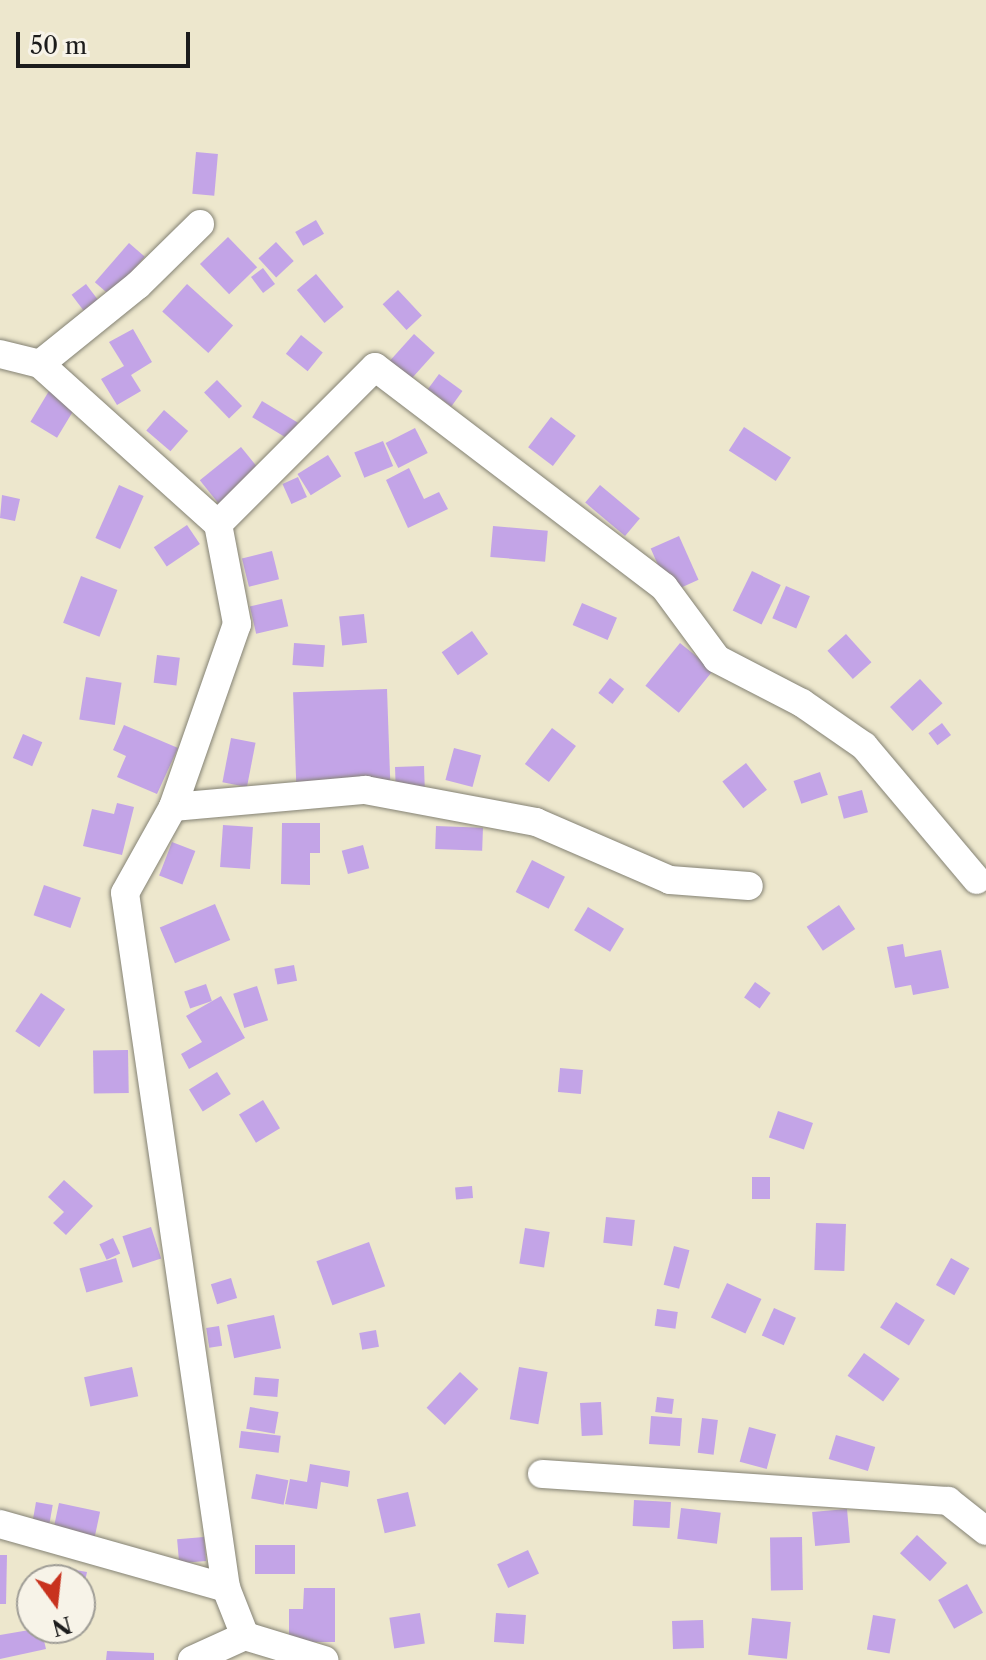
<!DOCTYPE html>
<html>
<head>
<meta charset="utf-8">
<style>
	body { margin:0 }
	#map { position:relative; width:986px; height:1660px; overflow:hidden; background:#ede7cd; font-family:"Libre Caslon Text",serif }
	div>[style] { position:absolute }
	.building>* { inset:0; background:#c3a4e7; transform-origin:0 0 }
	.roads { filter:drop-shadow(0 0 2px #848274) drop-shadow(0 0 2px #848274) }
	.minor>* { height:28px; margin:-14px; padding:0 14px; transform-origin:14px; border-radius:14px; background:#fff }
	span { translate:-50% -50%; white-space:nowrap; text-align:center; line-height:1.15; -webkit-text-stroke:6px #f7f3e8; paint-order:stroke }
	.north { position:absolute; left:16px; top:1564px; width:80px; height:80px; box-sizing:border-box; background:#f7f3e8; border:2px solid #9f9d96; border-radius:50%; rotate:165deg; font-size:22px; font-weight:700; line-height:32px; text-align:center; color:#1c1c1c }
	.north::after { content:''; display:block; margin:auto; width:28px; height:36px; background:#c8321e; clip-path:polygon(50% 0,100% 100%,50% 72%,0 100%) }
	.scale { position:absolute; left:16px; top:32px; width:174px; height:36px; box-sizing:border-box; border:4px solid #1c1c1c; border-top:0; padding-left:10px; font-size:24px; line-height:28px; white-space:nowrap; color:#1c1c1c; -webkit-text-stroke:6px #f7f3e8; paint-order:stroke }
</style>
</head>
<body>
<div id="map">
	<div class="building">
		<div style="left:196px;top:152px;width:22px;height:42px;rotate:5deg"></div>
		<div style="left:316px;top:220px;width:16px;height:24px;rotate:60deg"></div>
		<div style="left:228px;top:237px;width:42px;height:39px;rotate:46deg"></div>
		<div style="left:276px;top:242px;width:26px;height:24px;rotate:47deg"></div>
		<div style="left:129px;top:243px;width:21px;height:52px;rotate:41deg"></div>
		<div style="left:263px;top:268px;width:20px;height:15px;rotate:53deg"></div>
		<div style="left:316px;top:274px;width:43px;height:25px;rotate:50deg"></div>
		<div style="left:86px;top:284px;width:26px;height:18px;rotate:53deg"></div>
		<div style="left:187px;top:284px;width:62px;height:37px;rotate:42deg"></div>
		<div style="left:398px;top:290px;width:35px;height:21px;rotate:47deg"></div>
		<div style="clip-path:polygon(133px 329px,152px 362px,131px 375px,141px 391px,117px 405px,101px 379px,124px 366px,109px 342px)"></div>
		<div style="left:414px;top:334px;width:28px;height:39px;rotate:42deg"></div>
		<div style="left:301px;top:335px;width:28px;height:24px;rotate:39deg"></div>
		<div style="left:439px;top:374px;width:29px;height:19px;rotate:36deg"></div>
		<div style="left:217px;top:380px;width:36px;height:18px;rotate:46deg"></div>
		<div style="left:49px;top:391px;width:31px;height:36px;rotate:31deg"></div>
		<div style="left:262px;top:401px;width:42px;height:19px;rotate:31deg"></div>
		<div style="left:164px;top:410px;width:32px;height:27px;rotate:41deg"></div>
		<div style="left:551px;top:417px;width:31px;height:38px;rotate:37deg"></div>
		<div style="left:744px;top:427px;width:56px;height:28px;rotate:33deg"></div>
		<div style="left:415px;top:428px;width:28px;height:33px;rotate:63deg"></div>
		<div style="left:383px;top:441px;width:27px;height:31px;rotate:68deg"></div>
		<div style="left:241px;top:447px;width:33px;height:53px;rotate:51deg"></div>
		<div style="left:328px;top:455px;width:25px;height:36px;rotate:58deg"></div>
		<div style="clip-path:polygon(409px 468px,424px 499px,439px 492px,448px 509px,408px 528px,386px 480px)"></div>
		<div style="left:298px;top:477px;width:22px;height:17px;rotate:66deg"></div>
		<div style="left:119px;top:485px;width:27px;height:58px;rotate:24deg"></div>
		<div style="left:600px;top:485px;width:52px;height:23px;rotate:40deg"></div>
		<div style="clip-path:polygon(2px 495px,20px 499px,15px 521px,0 518px)"></div>
		<div style="left:187px;top:525px;width:23px;height:40px;rotate:56deg"></div>
		<div style="left:493px;top:526px;width:55px;height:31px;rotate:5deg"></div>
		<div style="left:679px;top:536px;width:48px;height:31px;rotate:66deg"></div>
		<div style="left:272px;top:551px;width:29px;height:31px;rotate:76deg"></div>
		<div style="left:752px;top:571px;width:32px;height:44px;rotate:26deg"></div>
		<div style="left:81px;top:576px;width:39px;height:50px;rotate:21deg"></div>
		<div style="left:786px;top:586px;width:26px;height:35px;rotate:23deg"></div>
		<div style="left:282px;top:599px;width:28px;height:33px;rotate:77deg"></div>
		<div style="left:582px;top:603px;width:38px;height:24px;rotate:23deg"></div>
		<div style="left:364px;top:614px;width:29px;height:25px;rotate:84deg"></div>
		<div style="left:472px;top:631px;width:28px;height:37px;rotate:55deg"></div>
		<div style="left:846px;top:634px;width:38px;height:25px;rotate:48deg"></div>
		<div style="left:294px;top:643px;width:31px;height:22px;rotate:4deg"></div>
		<div style="left:680px;top:643px;width:43px;height:55px;rotate:39deg"></div>
		<div style="left:157px;top:655px;width:23px;height:28px;rotate:7deg"></div>
		<div style="left:86px;top:677px;width:36px;height:43px;rotate:9deg"></div>
		<div style="left:610px;top:678px;width:18px;height:19px;rotate:38deg"></div>
		<div style="left:920px;top:679px;width:33px;height:41px;rotate:47deg"></div>
		<div style="left:387px;top:689px;width:95px;height:94px;rotate:88deg"></div>
		<div style="left:942px;top:723px;width:15px;height:17px;rotate:53deg"></div>
		<div style="clip-path:polygon(124px 725px,178px 748px,157px 794px,117px 777px,126px 756px,113px 750px)"></div>
		<div style="left:552px;top:728px;width:30px;height:45px;rotate:37deg"></div>
		<div style="left:23px;top:734px;width:21px;height:26px;rotate:23deg"></div>
		<div style="left:231px;top:738px;width:25px;height:45px;rotate:11deg"></div>
		<div style="left:454px;top:748px;width:28px;height:33px;rotate:15deg"></div>
		<div style="left:746px;top:763px;width:34px;height:30px;rotate:52deg"></div>
		<div style="left:424px;top:766px;width:23px;height:29px;rotate:88deg"></div>
		<div style="left:820px;top:772px;width:24px;height:28px;rotate:71deg"></div>
		<div style="left:862px;top:790px;width:23px;height:25px;rotate:75deg"></div>
		<div style="clip-path:polygon(117px 803px,134px 807px,122px 855px,83px 846px,92px 809px,114px 814px)"></div>
		<div style="clip-path:polygon(282px 823px,320px 823px,320px 853px,310px 853px,310px 885px,281px 884px)"></div>
		<div style="left:223px;top:825px;width:30px;height:42px;rotate:4deg"></div>
		<div style="left:436px;top:826px;width:47px;height:23px;rotate:2deg"></div>
		<div style="left:172px;top:842px;width:25px;height:36px;rotate:21deg"></div>
		<div style="left:363px;top:845px;width:24px;height:22px;rotate:75deg"></div>
		<div style="left:532px;top:860px;width:37px;height:36px;rotate:27deg"></div>
		<div style="left:44px;top:885px;width:39px;height:32px;rotate:19deg"></div>
		<div style="left:215px;top:904px;width:39px;height:60px;rotate:67deg"></div>
		<div style="left:839px;top:905px;width:29px;height:39px;rotate:56deg"></div>
		<div style="left:588px;top:907px;width:42px;height:27px;rotate:31deg"></div>
		<div style="clip-path:polygon(903px 944px,905px 957px,941px 950px,949px 988px,913px 995px,911px 985px,895px 988px,887px 947px)"></div>
		<div style="left:294px;top:965px;width:16px;height:20px;rotate:79deg"></div>
		<div style="left:755px;top:982px;width:19px;height:19px;rotate:35deg"></div>
		<div style="left:206px;top:984px;width:18px;height:23px;rotate:71deg"></div>
		<div style="left:257px;top:986px;width:36px;height:25px;rotate:72deg"></div>
		<div style="left:41px;top:993px;width:29px;height:46px;rotate:34deg"></div>
		<div style="clip-path:polygon(221px 996px,245px 1038px,189px 1069px,181px 1054px,202px 1042px,186px 1016px)"></div>
		<div style="left:128px;top:1050px;width:43px;height:35px;rotate:89deg"></div>
		<div style="left:560px;top:1068px;width:23px;height:24px;rotate:5deg"></div>
		<div style="left:217px;top:1072px;width:26px;height:33px;rotate:58deg"></div>
		<div style="left:263px;top:1100px;width:33px;height:28px;rotate:59deg"></div>
		<div style="left:778px;top:1111px;width:37px;height:28px;rotate:19deg"></div>
		<div style="left:752px;top:1177px;width:18px;height:22px"></div>
		<div style="clip-path:polygon(64px 1180px,93px 1206px,66px 1235px,53px 1223px,64px 1212px,48px 1197px)"></div>
		<div style="left:472px;top:1186px;width:12px;height:17px;rotate:85deg"></div>
		<div style="left:606px;top:1217px;width:29px;height:26px;rotate:6deg"></div>
		<div style="left:816px;top:1223px;width:30px;height:47px;rotate:2deg"></div>
		<div style="left:151px;top:1227px;width:33px;height:30px;rotate:72deg"></div>
		<div style="left:525px;top:1228px;width:25px;height:36px;rotate:9deg"></div>
		<div style="left:113px;top:1238px;width:17px;height:15px;rotate:65deg"></div>
		<div style="left:369px;top:1242px;width:47px;height:56px;rotate:70deg"></div>
		<div style="left:674px;top:1246px;width:16px;height:40px;rotate:15deg"></div>
		<div style="left:116px;top:1258px;width:25px;height:38px;rotate:74deg"></div>
		<div style="left:951px;top:1258px;width:21px;height:31px;rotate:29deg"></div>
		<div style="left:231px;top:1278px;width:21px;height:21px;rotate:73deg"></div>
		<div style="left:727px;top:1283px;width:38px;height:38px;rotate:25deg"></div>
		<div style="left:896px;top:1302px;width:34px;height:30px;rotate:32deg"></div>
		<div style="left:774px;top:1308px;width:24px;height:30px;rotate:24deg"></div>
		<div style="left:657px;top:1309px;width:21px;height:17px;rotate:8deg"></div>
		<div style="left:274px;top:1315px;width:34px;height:48px;rotate:78deg"></div>
		<div style="left:219px;top:1326px;width:20px;height:13px;rotate:81deg"></div>
		<div style="left:376px;top:1330px;width:17px;height:17px;rotate:80deg"></div>
		<div style="left:864px;top:1353px;width:44px;height:28px;rotate:36deg"></div>
		<div style="left:132px;top:1367px;width:30px;height:49px;rotate:78deg"></div>
		<div style="left:519px;top:1367px;width:29px;height:53px;rotate:10deg"></div>
		<div style="left:460px;top:1372px;width:25px;height:49px;rotate:43deg"></div>
		<div style="left:255px;top:1377px;width:24px;height:18px;rotate:5deg"></div>
		<div style="left:657px;top:1397px;width:17px;height:15px;rotate:7deg"></div>
		<div style="left:601px;top:1402px;width:33px;height:21px;rotate:87deg"></div>
		<div style="left:250px;top:1407px;width:29px;height:22px;rotate:10deg"></div>
		<div style="left:651px;top:1416px;width:31px;height:28px;rotate:4deg"></div>
		<div style="left:702px;top:1418px;width:16px;height:35px;rotate:7deg"></div>
		<div style="left:749px;top:1427px;width:28px;height:36px;rotate:15deg"></div>
		<div style="left:241px;top:1431px;width:40px;height:17px;rotate:7deg"></div>
		<div style="left:836px;top:1435px;width:41px;height:25px;rotate:17deg"></div>
		<div style="clip-path:polygon(310px 1464px,350px 1471px,348px 1487px,321px 1482px,317px 1509px,285px 1504px,290px 1479px,307px 1482px)"></div>
		<div style="left:256px;top:1474px;width:33px;height:25px;rotate:11deg"></div>
		<div style="left:408px;top:1492px;width:35px;height:32px;rotate:77deg"></div>
		<div style="left:634px;top:1500px;width:37px;height:26px;rotate:3deg"></div>
		<div style="left:36px;top:1502px;width:17px;height:26px;rotate:10deg"></div>
		<div style="left:59px;top:1503px;width:42px;height:31px;rotate:12deg"></div>
		<div style="left:681px;top:1508px;width:40px;height:31px;rotate:7deg"></div>
		<div style="left:847px;top:1509px;width:34px;height:35px;rotate:85deg"></div>
		<div style="left:917px;top:1535px;width:41px;height:25px;rotate:43deg"></div>
		<div style="left:204px;top:1537px;width:24px;height:27px;rotate:85deg"></div>
		<div style="left:802px;top:1537px;width:53px;height:32px;rotate:89deg"></div>
		<div style="left:255px;top:1545px;width:40px;height:29px"></div>
		<div style="left:528px;top:1550px;width:26px;height:34px;rotate:65deg"></div>
		<div style="clip-path:polygon(0 1555px,7px 1555px,6px 1604px,0 1604px)"></div>
		<div style="clip-path:polygon(70px 1569px,87px 1572px,81px 1600px,80px 1580px,68px 1580px)"></div>
		<div style="left:967px;top:1584px;width:33px;height:33px;rotate:61deg"></div>
		<div style="clip-path:polygon(304px 1588px,335px 1588px,335px 1642px,289px 1642px,289px 1609px,303px 1609px)"></div>
		<div style="left:420px;top:1613px;width:31px;height:31px;rotate:81deg"></div>
		<div style="left:496px;top:1613px;width:30px;height:29px;rotate:4deg"></div>
		<div style="left:873px;top:1615px;width:23px;height:35px;rotate:10deg"></div>
		<div style="left:752px;top:1618px;width:39px;height:37px;rotate:6deg"></div>
		<div style="left:703px;top:1620px;width:28px;height:31px;rotate:88deg"></div>
		<div style="clip-path:polygon(41px 1628px,46px 1649px,0 1659px,0 1635px)"></div>
		<div style="clip-path:polygon(107px 1651px,154px 1653px,154px 1660px,106px 1660px)"></div>
	</div>
	<div class="roads">
		<div class="minor">
			<div style="left:0;top:354px;width:41px;rotate:14deg"></div>
			<div style="left:40px;top:364px;width:239px;rotate:42deg"></div>
			<div style="left:218px;top:524px;width:102px;rotate:79.2deg"></div>
			<div style="left:237px;top:624px;width:194px;rotate:109.3deg"></div>
			<div style="left:173px;top:807px;width:98px;rotate:119.2deg"></div>
			<div style="left:125px;top:893px;width:702px;rotate:81.73deg"></div>
			<div style="left:226px;top:1588px;width:52px;rotate:68.4deg"></div>
			<div style="left:245px;top:1636px;width:83px;rotate:16.9deg"></div>
			<div style="left:40px;top:364px;width:126px;rotate:-38.9deg"></div>
			<div style="left:138px;top:285px;width:87px;rotate:-44.5deg"></div>
			<div style="left:218px;top:524px;width:222px;rotate:-45deg"></div>
			<div style="left:375px;top:367px;width:363px;rotate:37.3deg"></div>
			<div style="left:664px;top:587px;width:89px;rotate:53.6deg"></div>
			<div style="left:717px;top:659px;width:96px;rotate:27.4deg"></div>
			<div style="left:802px;top:703px;width:75px;rotate:34.7deg"></div>
			<div style="left:864px;top:746px;width:175px;rotate:49.9deg"></div>
			<div style="left:173px;top:807px;width:193px;rotate:-5.1deg"></div>
			<div style="left:365px;top:790px;width:174px;rotate:10.6deg"></div>
			<div style="left:536px;top:822px;width:146px;rotate:23.4deg"></div>
			<div style="left:670px;top:880px;width:79px;rotate:4.3deg"></div>
			<div style="left:542px;top:1474px;width:407px;rotate:3.8deg"></div>
			<div style="left:948px;top:1501px;width:48px;rotate:38.3deg"></div>
			<div style="left:0;top:1524px;width:235px;rotate:15.8deg"></div>
			<div style="left:192px;top:1660px;width:58px;rotate:-24.4deg"></div>
		</div>
	</div>
	<div class="north">N</div>
	<div class="scale">50 m</div>
</div>
</body>
</html>
